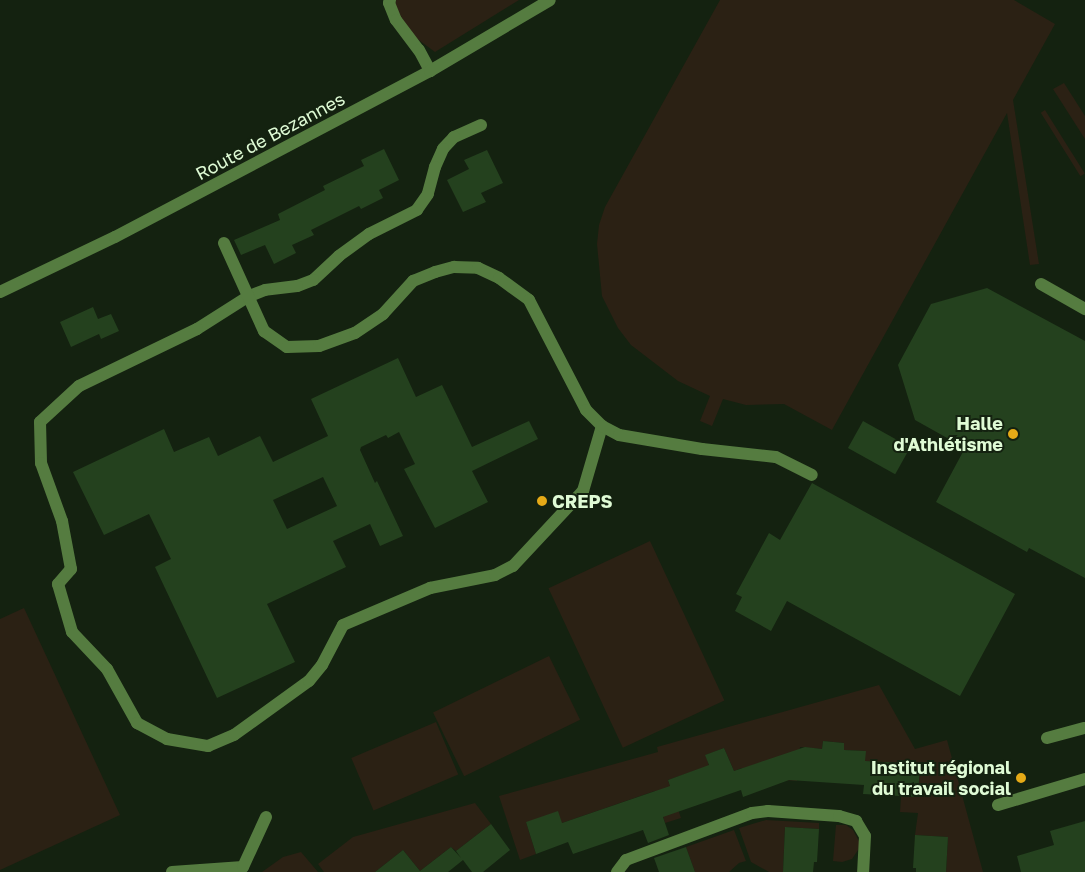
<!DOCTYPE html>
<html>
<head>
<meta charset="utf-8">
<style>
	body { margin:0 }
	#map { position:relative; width:1085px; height:872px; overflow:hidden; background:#142210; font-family:"Golos Text",sans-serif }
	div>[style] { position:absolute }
	.green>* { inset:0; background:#2b2114; transform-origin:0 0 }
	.building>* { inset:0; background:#24411e; transform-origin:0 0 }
	.minor>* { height:12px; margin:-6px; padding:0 6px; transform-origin:6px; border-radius:6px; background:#557c40 }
	.dots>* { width:14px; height:14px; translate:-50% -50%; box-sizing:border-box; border:2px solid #142210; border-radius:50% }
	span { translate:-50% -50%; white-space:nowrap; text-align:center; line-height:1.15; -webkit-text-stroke:4px #142210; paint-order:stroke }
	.street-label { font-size:18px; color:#dffbd5 }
	.poi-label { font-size:18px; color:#dffbd5; font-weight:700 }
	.right { translate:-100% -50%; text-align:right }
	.left { translate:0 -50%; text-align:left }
</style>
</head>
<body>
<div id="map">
	<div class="green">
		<div style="clip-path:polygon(396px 0,519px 0,435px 52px,408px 32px,394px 7px)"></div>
		<div style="clip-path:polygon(720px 0,1014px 0,1055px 24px,1013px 100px,1039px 264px,1030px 265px,1007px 113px,832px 430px,784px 404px,746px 405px,723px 399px,712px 426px,700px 421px,710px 396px,678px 381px,631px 345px,618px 328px,602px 296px,597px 244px,599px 225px,605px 207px)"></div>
		<div style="clip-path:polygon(1064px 83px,1085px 116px,1085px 139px,1053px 89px)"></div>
		<div style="left:1045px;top:110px;width:75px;height:5px;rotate:58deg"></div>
		<div style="left:650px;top:541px;width:176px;height:112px;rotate:65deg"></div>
		<div style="clip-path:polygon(24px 608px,120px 815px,0 870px,0 619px)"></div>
		<div style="left:549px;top:656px;width:71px;height:129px;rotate:64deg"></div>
		<div style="clip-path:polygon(879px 685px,915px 749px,947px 740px,983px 872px,946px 872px,948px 837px,915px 835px,918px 813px,900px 812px,901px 796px,918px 797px,920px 764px,865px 761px,865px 751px,844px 750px,844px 743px,823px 741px,822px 749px,800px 747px,797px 781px,745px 777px,742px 768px,734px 771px,724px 748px,706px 755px,709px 766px,668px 780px,681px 818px,665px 823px,655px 791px,562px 823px,526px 822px,536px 854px,520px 860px,499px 796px,658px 752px,657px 747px)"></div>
		<div style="left:436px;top:722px;width:57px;height:92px;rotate:67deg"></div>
		<div style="clip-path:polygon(475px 803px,491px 824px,456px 851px,451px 847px,420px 871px,403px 850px,375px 872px,324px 872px,318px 864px,353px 837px)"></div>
		<div style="clip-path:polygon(766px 820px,819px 823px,819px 829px,785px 827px,783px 872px,769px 872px,751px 862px,739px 828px)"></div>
		<div style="clip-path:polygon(836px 825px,846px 825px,853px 830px,860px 843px,858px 850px,852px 859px,842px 862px,833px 861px)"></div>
		<div style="clip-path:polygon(734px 830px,746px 861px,739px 863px,729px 872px,695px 872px,686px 847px)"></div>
		<div style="clip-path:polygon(301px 852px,318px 872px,262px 872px,283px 857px)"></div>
	</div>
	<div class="building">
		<div style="clip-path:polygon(384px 149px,399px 180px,379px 190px,383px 198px,361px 209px,359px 206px,311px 230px,314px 235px,292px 245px,296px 253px,274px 264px,265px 245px,241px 255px,234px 240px,280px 220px,278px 214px,325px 190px,323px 186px,364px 166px,361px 160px)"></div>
		<div style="clip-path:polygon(487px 150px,503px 183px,481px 193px,486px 202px,463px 212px,447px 180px,469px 169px,464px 160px)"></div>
		<div style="clip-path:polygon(987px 288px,1085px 341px,1085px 578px,1029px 548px,1027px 552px,936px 502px,965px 448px,915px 420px,898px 365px,931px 304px)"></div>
		<div style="clip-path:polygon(93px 307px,98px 319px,111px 314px,119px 331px,101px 339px,99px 334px,71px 347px,60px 322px)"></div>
		<div style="clip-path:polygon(evenodd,398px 358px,416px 397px,442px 385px,472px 447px,529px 421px,538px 439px,472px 471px,488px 502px,435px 528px,404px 469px,415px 464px,399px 432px,388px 438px,386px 435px,361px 447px,360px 450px,375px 483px,377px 481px,403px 536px,380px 546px,370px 524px,333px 541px,346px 567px,267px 604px,295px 662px,217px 698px,155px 567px,171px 559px,149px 514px,104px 535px,73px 472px,164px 429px,174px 452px,209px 437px,218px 456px,260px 436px,273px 462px,328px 436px,311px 399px,398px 358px,323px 477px,337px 506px,287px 529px,273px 500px,323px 477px)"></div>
		<div style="left:863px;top:421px;width:54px;height:31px;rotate:29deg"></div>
		<div style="clip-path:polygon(812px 483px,1015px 594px,960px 696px,787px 601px,771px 631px,735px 611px,742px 597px,736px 594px,769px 533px,780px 540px)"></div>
		<div style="clip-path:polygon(823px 741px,844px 743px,844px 750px,866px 751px,865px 761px,920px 764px,918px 797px,863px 794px,864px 785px,789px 780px,743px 797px,741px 790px,663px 817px,669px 835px,648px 843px,643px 830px,573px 854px,568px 842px,536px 854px,526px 822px,558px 811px,562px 823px,670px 786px,668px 780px,709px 765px,705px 755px,724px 748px,734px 771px,805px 747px,822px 749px)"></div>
		<div style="clip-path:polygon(1085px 821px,1085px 872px,1021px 872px,1017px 856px,1054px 845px,1050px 831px)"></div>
		<div style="clip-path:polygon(491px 824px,510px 850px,483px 872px,472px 872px,463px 860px,448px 872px,375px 872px,403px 850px,420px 871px,451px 847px,461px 858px,456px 851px)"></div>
		<div style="clip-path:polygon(785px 827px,819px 829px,817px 862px,814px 862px,813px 872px,783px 872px)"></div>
		<div style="clip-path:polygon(915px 835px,948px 837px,946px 872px,916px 872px,916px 868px,913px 868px)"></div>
		<div style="clip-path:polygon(686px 847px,695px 872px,659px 872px,654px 858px)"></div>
	</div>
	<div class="minor">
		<div style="left:390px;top:0;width:3px;rotate:108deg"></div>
		<div style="left:389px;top:3px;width:18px;rotate:68deg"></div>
		<div style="left:396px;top:20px;width:38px;rotate:53deg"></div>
		<div style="left:419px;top:50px;width:24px;rotate:62deg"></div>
		<div style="left:481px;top:125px;width:30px;rotate:156deg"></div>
		<div style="left:454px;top:137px;width:16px;rotate:133deg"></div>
		<div style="left:443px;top:149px;width:20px;rotate:114deg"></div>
		<div style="left:435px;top:167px;width:28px;rotate:105deg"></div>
		<div style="left:428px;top:194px;width:19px;rotate:125deg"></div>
		<div style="left:417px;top:210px;width:54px;rotate:153.4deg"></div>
		<div style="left:369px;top:234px;width:37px;rotate:144deg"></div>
		<div style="left:339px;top:256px;width:35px;rotate:137deg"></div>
		<div style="left:313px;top:280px;width:17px;rotate:159deg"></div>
		<div style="left:297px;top:286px;width:32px;rotate:173deg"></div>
		<div style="left:265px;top:290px;width:17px;rotate:159deg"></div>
		<div style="left:249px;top:296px;width:62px;rotate:147.6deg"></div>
		<div style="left:197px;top:329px;width:131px;rotate:154.2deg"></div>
		<div style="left:79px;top:386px;width:53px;rotate:137.3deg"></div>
		<div style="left:40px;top:422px;width:41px;rotate:88.6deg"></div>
		<div style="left:41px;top:463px;width:62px;rotate:70.1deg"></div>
		<div style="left:62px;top:521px;width:49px;rotate:79.4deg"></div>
		<div style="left:71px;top:569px;width:20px;rotate:131deg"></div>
		<div style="left:58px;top:584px;width:50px;rotate:73.7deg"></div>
		<div style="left:72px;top:632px;width:51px;rotate:46.6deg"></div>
		<div style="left:107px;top:669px;width:62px;rotate:60.9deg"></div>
		<div style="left:137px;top:723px;width:34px;rotate:28deg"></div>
		<div style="left:167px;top:739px;width:42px;rotate:9.7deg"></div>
		<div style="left:208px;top:746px;width:28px;rotate:-23deg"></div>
		<div style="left:234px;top:735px;width:92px;rotate:-35.8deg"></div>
		<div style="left:309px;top:681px;width:21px;rotate:-51deg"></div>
		<div style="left:322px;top:665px;width:45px;rotate:-62.3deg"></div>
		<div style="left:343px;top:625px;width:95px;rotate:-23deg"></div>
		<div style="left:430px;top:588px;width:66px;rotate:-11.3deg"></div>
		<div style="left:495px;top:575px;width:20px;rotate:-27deg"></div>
		<div style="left:513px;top:566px;width:103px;rotate:-47deg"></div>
		<div style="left:583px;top:491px;width:68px;rotate:-73.7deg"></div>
		<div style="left:224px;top:243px;width:97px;rotate:65.6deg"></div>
		<div style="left:264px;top:331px;width:28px;rotate:35deg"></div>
		<div style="left:287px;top:347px;width:32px;rotate:-2deg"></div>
		<div style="left:319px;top:346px;width:38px;rotate:-20deg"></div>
		<div style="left:355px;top:333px;width:34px;rotate:-34deg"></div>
		<div style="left:383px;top:314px;width:45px;rotate:-47.7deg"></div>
		<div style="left:413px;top:281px;width:24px;rotate:-22deg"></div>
		<div style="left:435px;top:272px;width:20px;rotate:-15deg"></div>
		<div style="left:454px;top:267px;width:24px;rotate:2deg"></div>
		<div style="left:478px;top:268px;width:23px;rotate:25deg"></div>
		<div style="left:499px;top:278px;width:37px;rotate:36deg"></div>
		<div style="left:529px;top:300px;width:124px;rotate:62.6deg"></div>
		<div style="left:586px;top:410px;width:23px;rotate:45deg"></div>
		<div style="left:602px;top:426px;width:19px;rotate:28deg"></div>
		<div style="left:619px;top:435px;width:84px;rotate:9.6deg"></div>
		<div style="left:702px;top:449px;width:74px;rotate:6.2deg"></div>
		<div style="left:776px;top:457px;width:40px;rotate:26.6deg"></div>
		<div style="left:1041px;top:284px;width:51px;rotate:29.6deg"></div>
		<div style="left:0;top:292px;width:127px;rotate:-25.6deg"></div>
		<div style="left:115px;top:237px;width:356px;rotate:-27.8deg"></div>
		<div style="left:430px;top:71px;width:139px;rotate:-30.6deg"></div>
		<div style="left:1047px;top:738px;width:39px;rotate:-15deg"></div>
		<div style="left:998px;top:805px;width:91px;rotate:-16.6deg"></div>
		<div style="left:172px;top:872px;width:71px;rotate:-4deg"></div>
		<div style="left:243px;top:867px;width:55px;rotate:-65.3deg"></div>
		<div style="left:617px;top:872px;width:15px;rotate:-53deg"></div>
		<div style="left:626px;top:860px;width:134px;rotate:-20.5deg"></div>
		<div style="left:752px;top:813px;width:16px;rotate:-7deg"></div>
		<div style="left:768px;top:811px;width:71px;rotate:4deg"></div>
		<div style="left:839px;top:816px;width:18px;rotate:16deg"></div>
		<div style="left:856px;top:821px;width:17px;rotate:59deg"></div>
		<div style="left:865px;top:836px;width:36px;rotate:93deg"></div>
	</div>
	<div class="dots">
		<div style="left:1013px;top:434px;background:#e5aa17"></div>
		<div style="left:542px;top:501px;background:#e5aa17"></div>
		<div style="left:1021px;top:778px;background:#e5aa17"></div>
	</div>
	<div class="street-label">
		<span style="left:270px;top:136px;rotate:-28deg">Route de Bezannes</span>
	</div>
	<div class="poi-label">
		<span class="right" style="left:1003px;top:434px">Halle<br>d'Athlétisme</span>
		<span class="left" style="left:552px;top:501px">CREPS</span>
		<span class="right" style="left:1011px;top:778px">Institut régional<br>du travail social</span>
	</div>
</div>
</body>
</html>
